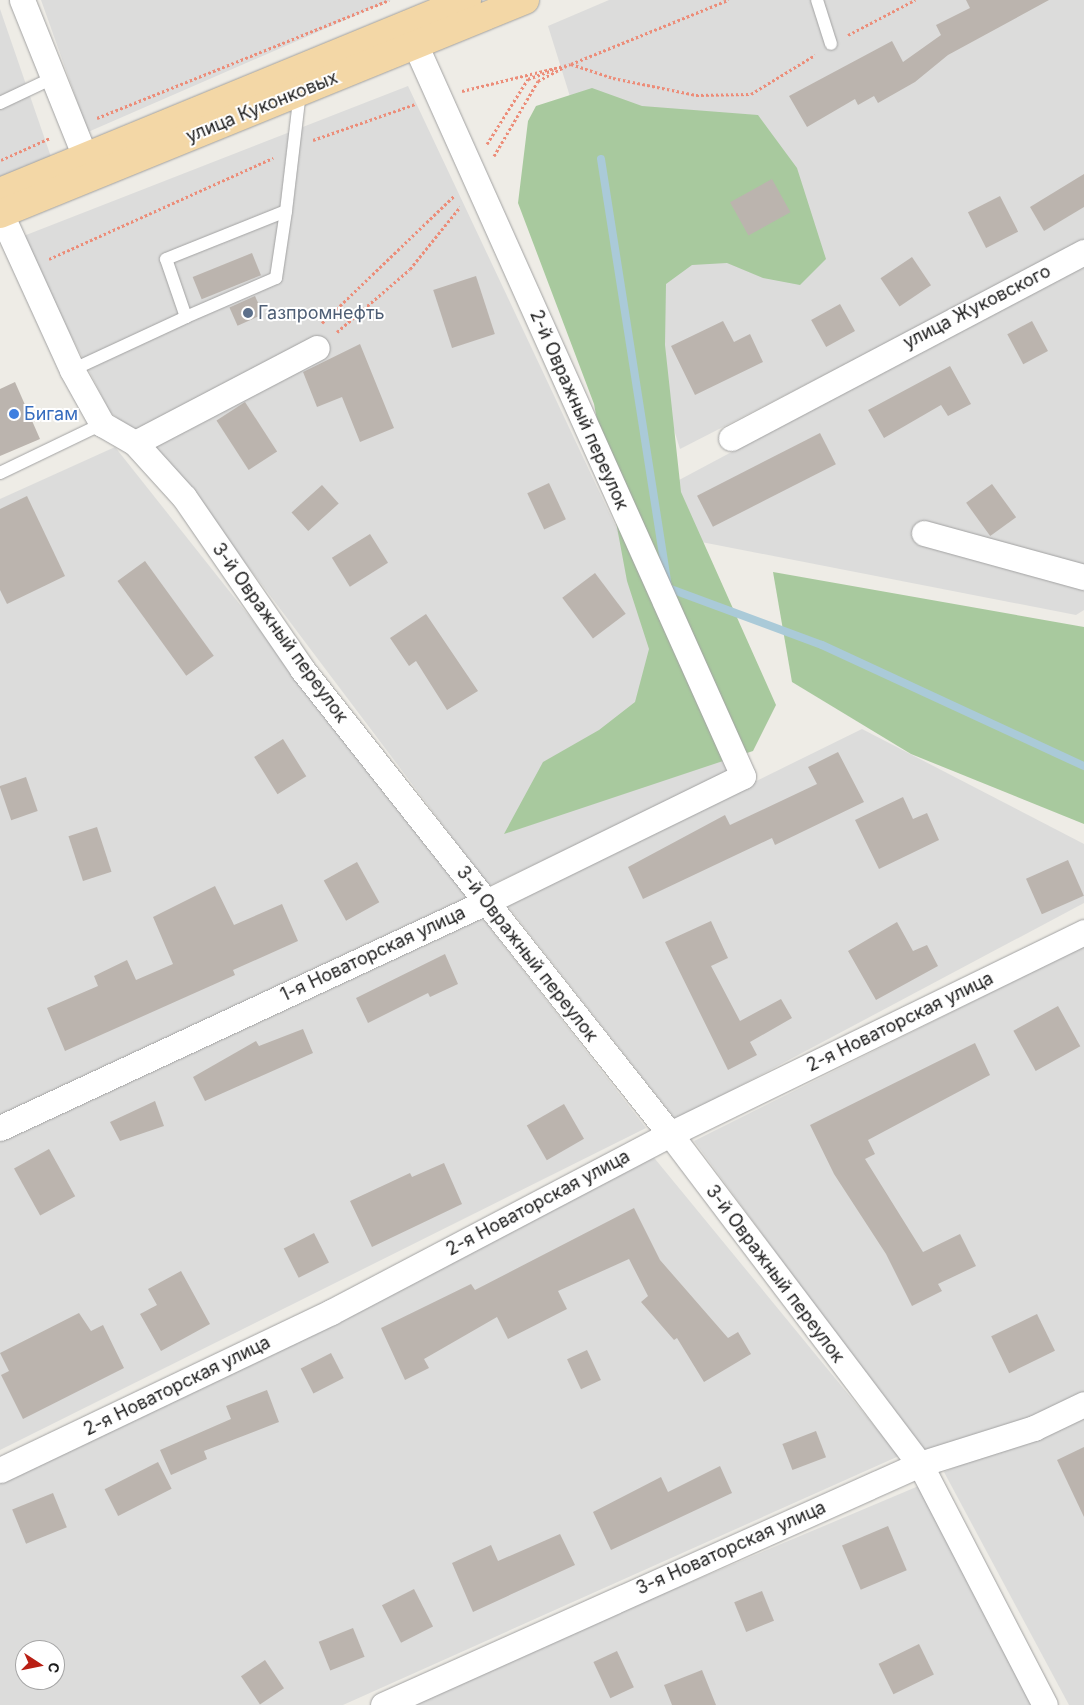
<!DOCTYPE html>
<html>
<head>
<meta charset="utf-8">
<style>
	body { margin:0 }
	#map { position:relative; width:1084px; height:1705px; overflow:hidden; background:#eeece6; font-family:Inter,sans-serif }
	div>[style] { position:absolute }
	.residential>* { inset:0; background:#dcdcdb }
	.forest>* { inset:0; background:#a8c99e }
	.stream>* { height:8px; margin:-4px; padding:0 4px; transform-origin:4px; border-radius:4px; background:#aacad8 }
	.building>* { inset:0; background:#bbb4ae; transform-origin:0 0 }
	.path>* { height:3px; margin-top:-1.5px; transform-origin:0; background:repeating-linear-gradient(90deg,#ec8d79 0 2.5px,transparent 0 5px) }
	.roads { filter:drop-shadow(0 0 1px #a2a2a2) drop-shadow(0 0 1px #a2a2a2) }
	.lane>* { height:12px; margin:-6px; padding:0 6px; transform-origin:6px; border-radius:6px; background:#fff }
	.street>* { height:25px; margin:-12.5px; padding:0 12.5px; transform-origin:12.5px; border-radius:12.5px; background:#fff }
	.primary>* { height:28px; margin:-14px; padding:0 14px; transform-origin:14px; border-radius:14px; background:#f3d7a6 }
	.dots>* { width:14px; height:14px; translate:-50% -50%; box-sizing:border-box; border:2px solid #fff; border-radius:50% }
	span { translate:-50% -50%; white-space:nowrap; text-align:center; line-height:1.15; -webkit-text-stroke:4px #fff; paint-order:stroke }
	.street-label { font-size:18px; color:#1e1e1e }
	.service-label { font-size:18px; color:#4e5e75 }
	.left { translate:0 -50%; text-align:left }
	.shop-label { font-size:18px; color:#366cbe }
	.north { position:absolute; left:15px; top:1640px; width:50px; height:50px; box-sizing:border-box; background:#fff; border:1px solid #a5a5a5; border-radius:50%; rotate:101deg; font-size:14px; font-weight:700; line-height:20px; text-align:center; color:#1e1e1e }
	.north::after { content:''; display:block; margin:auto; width:18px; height:22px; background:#b91f14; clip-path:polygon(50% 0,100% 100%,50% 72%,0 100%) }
</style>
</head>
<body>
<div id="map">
	<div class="residential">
		<div style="clip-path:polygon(41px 0,391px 0,88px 132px)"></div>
		<div style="clip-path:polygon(609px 0,1084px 0,1084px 242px,680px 449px,548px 26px)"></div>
		<div style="clip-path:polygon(0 9px,51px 157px,0 179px)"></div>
		<div style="clip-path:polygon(408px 86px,731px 771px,489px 886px,167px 459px,110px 412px,21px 237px)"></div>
		<div style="clip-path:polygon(1084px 264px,1084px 610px,1076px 615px,686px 539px,666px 487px)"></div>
		<div style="clip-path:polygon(115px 447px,475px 901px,0 1123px,0 499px)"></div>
		<div style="clip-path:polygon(862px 729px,1084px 844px,1084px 903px,676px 1120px,506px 904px)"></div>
		<div style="clip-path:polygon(480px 915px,646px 1128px,0 1450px,0 1140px)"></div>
		<div style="clip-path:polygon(1084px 946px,1084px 1394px,1035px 1416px,923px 1453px,694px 1141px)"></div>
		<div style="clip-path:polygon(evenodd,651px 1154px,899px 1456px,343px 1705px,0 1705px,0 1478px,651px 1154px,25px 1650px,55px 1650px,55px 1680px,25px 1680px,25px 1650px)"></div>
		<div style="clip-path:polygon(1084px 1410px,1084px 1705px,1069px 1705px,944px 1472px)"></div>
		<div style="clip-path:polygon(921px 1485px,1033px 1705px,406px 1705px,459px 1680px)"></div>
	</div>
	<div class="forest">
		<div style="clip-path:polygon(592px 88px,642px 106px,758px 115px,797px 168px,826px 259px,800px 285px,763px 278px,727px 263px,692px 265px,666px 284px,665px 345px,681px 492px,776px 705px,753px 751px,504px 834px,543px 762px,599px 730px,635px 702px,649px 649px,627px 581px,594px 404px,518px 203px,528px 121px,536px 106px)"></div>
		<div style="clip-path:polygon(773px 572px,1084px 627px,1084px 824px,911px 754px,792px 682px)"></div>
	</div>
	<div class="stream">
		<div style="left:601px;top:159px;width:434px;rotate:81.1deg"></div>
		<div style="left:668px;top:588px;width:164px;rotate:20.3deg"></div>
		<div style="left:822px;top:645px;width:289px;rotate:24.8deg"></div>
	</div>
	<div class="building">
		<div style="clip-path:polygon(966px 0,1049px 0,948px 55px,915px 82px,878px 103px,874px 96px,858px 105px,855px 99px,807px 127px,789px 96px,892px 41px,903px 62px,941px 35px,936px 25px,970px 8px)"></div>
		<div style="clip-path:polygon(1084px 174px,1084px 207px,1044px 231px,1030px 207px)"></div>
		<div style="left:772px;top:179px;width:38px;height:48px;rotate:61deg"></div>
		<div style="left:1000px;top:196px;width:40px;height:36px;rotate:63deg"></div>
		<div style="left:252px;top:253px;width:24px;height:64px;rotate:68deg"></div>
		<div style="left:912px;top:257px;width:34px;height:38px;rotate:56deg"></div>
		<div style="left:476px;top:276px;width:61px;height:45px;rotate:72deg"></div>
		<div style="left:255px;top:296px;width:20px;height:28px;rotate:66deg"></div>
		<div style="left:840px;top:304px;width:31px;height:33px;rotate:61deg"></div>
		<div style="clip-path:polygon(723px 321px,734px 342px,750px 334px,763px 362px,695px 395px,671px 346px)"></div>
		<div style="left:1032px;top:321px;width:34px;height:28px;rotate:62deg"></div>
		<div style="clip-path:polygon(360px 344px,394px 428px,360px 442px,342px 397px,317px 407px,303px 372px)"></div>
		<div style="clip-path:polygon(950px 366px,971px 404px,948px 416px,941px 405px,884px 438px,868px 410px)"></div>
		<div style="clip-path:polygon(15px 382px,40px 439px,0 456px,0 389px)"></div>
		<div style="left:245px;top:402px;width:59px;height:34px;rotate:57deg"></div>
		<div style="left:820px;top:433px;width:35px;height:138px;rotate:63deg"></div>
		<div style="left:549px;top:483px;width:40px;height:24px;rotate:65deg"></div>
		<div style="left:992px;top:484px;width:41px;height:32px;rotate:54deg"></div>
		<div style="left:322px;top:485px;width:25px;height:41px;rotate:48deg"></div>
		<div style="clip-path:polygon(27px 496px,65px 576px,7px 604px,0 590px,0 509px)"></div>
		<div style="left:370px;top:534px;width:34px;height:45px;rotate:58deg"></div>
		<div style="left:145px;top:561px;width:117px;height:34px;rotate:54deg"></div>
		<div style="left:595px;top:573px;width:51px;height:41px;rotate:53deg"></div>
		<div style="clip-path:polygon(426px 614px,478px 691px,447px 710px,416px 661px,409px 666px,390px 638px)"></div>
		<div style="left:283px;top:739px;width:44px;height:34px;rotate:58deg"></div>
		<div style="clip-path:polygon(838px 752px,864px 802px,775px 845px,772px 838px,643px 899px,628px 867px,725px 815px,730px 825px,817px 784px,808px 767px)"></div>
		<div style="left:26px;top:777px;width:36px;height:28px;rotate:71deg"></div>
		<div style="clip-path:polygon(903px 797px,913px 819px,927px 813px,939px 840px,879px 869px,855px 820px)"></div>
		<div style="left:97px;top:827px;width:47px;height:30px;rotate:72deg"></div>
		<div style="left:1068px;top:860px;width:39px;height:46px;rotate:66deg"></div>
		<div style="left:357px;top:862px;width:46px;height:38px;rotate:61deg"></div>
		<div style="clip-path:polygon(215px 886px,234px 925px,282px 904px,298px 941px,233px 970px,235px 975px,65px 1051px,47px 1008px,98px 986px,94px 976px,127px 960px,136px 980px,173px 964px,153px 917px)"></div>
		<div style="clip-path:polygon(711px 921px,728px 958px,711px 966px,740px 1021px,781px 999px,792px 1018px,750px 1042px,757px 1055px,728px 1070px,665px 942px)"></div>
		<div style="clip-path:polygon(897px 922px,913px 951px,927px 945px,938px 966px,876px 1000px,848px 951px)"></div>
		<div style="clip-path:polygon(445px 954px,458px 984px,430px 997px,428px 993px,368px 1023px,356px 998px)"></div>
		<div style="left:1058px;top:1006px;width:46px;height:51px;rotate:61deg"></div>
		<div style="clip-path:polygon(303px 1029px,313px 1053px,205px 1101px,193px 1077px,256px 1041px,259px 1046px)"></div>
		<div style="clip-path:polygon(975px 1043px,990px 1075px,868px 1140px,875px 1154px,865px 1159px,923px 1252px,960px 1234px,976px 1266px,938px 1284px,942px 1291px,912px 1306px,886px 1254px,834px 1174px,810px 1125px)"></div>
		<div style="clip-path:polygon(155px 1101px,164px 1126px,120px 1141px,110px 1122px)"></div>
		<div style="left:564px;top:1104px;width:40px;height:43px;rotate:60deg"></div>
		<div style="left:49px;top:1149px;width:54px;height:40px;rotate:61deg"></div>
		<div style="clip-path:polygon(444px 1163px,462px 1204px,372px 1247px,350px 1201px,410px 1173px,412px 1177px)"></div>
		<div style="clip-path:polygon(634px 1208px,660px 1260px,728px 1338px,738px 1332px,751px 1354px,704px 1382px,677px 1338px,674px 1340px,641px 1302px,648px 1296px,629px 1259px,558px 1291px,567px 1309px,508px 1339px,497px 1317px,424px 1359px,429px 1368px,405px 1380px,381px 1328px,471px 1284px,475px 1290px)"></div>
		<div style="left:314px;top:1233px;width:33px;height:34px;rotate:63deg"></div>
		<div style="clip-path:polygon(181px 1271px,210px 1324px,161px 1351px,140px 1314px,157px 1305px,148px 1289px)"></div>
		<div style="clip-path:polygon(79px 1313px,91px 1331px,103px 1325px,124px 1368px,23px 1419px,1px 1375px,9px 1371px,0 1353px)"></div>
		<div style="left:1037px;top:1314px;width:41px;height:51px;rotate:64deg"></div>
		<div style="left:587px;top:1350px;width:33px;height:22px;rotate:65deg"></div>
		<div style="left:331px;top:1353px;width:28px;height:34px;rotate:63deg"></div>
		<div style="clip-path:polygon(267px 1390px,279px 1422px,204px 1451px,207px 1459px,171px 1475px,160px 1450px,231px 1419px,226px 1406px)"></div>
		<div style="left:816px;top:1431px;width:28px;height:36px;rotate:69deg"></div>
		<div style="clip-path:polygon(1084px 1447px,1084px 1517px,1057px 1460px)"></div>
		<div style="left:158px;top:1462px;width:30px;height:60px;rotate:63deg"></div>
		<div style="clip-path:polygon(720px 1466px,732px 1493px,611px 1550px,593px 1512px,661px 1477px,668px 1492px)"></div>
		<div style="left:53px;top:1493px;width:37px;height:44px;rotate:68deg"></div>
		<div style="left:888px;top:1526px;width:48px;height:50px;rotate:67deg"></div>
		<div style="clip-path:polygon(560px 1534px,575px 1565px,473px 1612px,452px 1563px,491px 1545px,498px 1561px)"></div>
		<div style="left:414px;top:1589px;width:42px;height:36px;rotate:63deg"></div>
		<div style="left:762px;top:1591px;width:32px;height:30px;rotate:68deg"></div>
		<div style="left:353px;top:1628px;width:31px;height:37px;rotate:68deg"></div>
		<div style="left:919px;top:1644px;width:34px;height:45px;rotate:64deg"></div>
		<div style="left:617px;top:1651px;width:40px;height:26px;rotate:65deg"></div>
		<div style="left:265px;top:1660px;width:34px;height:29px;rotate:56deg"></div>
		<div style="clip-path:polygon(702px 1670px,716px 1705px,672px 1705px,664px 1685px)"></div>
	</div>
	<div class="path">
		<div style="left:848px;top:35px;width:76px;rotate:-27.6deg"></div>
		<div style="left:571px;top:64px;width:170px;rotate:-22.2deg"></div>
		<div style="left:462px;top:91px;width:112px;rotate:-13.9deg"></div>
		<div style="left:571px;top:64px;width:44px;rotate:18.4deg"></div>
		<div style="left:613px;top:78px;width:85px;rotate:11.6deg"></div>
		<div style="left:696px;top:95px;width:55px;rotate:-1deg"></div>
		<div style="left:751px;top:94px;width:75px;rotate:-31.4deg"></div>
		<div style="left:97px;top:118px;width:315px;rotate:-22deg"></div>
		<div style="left:313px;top:140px;width:108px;rotate:-19.4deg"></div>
		<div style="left:487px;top:144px;width:77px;rotate:-57.8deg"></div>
		<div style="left:528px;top:79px;width:27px;rotate:-20deg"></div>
		<div style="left:494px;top:156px;width:87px;rotate:-59.6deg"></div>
		<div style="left:538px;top:81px;width:32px;rotate:-28deg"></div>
		<div style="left:1px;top:160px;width:54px;rotate:-24.2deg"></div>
		<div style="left:49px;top:259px;width:246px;rotate:-24.3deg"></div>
		<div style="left:322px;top:323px;width:183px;rotate:-43.9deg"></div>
		<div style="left:337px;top:332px;width:96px;rotate:-40.8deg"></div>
		<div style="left:410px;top:269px;width:80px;rotate:-51.1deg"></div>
	</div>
	<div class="roads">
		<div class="lane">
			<div style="left:817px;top:0;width:46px;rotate:72.3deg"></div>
			<div style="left:0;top:103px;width:59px;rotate:-25.3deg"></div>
			<div style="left:186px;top:317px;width:98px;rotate:-23.4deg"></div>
			<div style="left:276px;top:278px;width:68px;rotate:-81.5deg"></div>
			<div style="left:72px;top:370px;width:126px;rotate:-24.9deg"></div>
			<div style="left:186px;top:317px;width:61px;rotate:-109deg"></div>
			<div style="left:166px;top:259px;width:129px;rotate:-21.8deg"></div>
			<div style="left:286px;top:211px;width:121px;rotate:-83.3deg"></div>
			<div style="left:0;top:473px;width:113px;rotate:-25.7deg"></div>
		</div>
		<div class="street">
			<div style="left:22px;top:0;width:169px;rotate:68.1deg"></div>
			<div style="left:1px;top:214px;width:171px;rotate:65.5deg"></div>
			<div style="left:72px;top:370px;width:62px;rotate:60.9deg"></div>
			<div style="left:102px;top:424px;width:38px;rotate:30deg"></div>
			<div style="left:135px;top:443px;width:73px;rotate:47.8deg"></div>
			<div style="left:184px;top:497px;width:209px;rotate:55.5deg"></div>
			<div style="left:302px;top:669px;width:593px;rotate:51.64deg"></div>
			<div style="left:670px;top:1134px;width:414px;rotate:52.9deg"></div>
			<div style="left:920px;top:1464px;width:271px;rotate:62.6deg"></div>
			<div style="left:731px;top:438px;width:399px;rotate:-27.8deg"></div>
			<div style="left:135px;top:443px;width:205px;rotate:-27.6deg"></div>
			<div style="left:924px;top:533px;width:166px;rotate:15.4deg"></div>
			<div style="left:0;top:1128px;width:536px;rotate:-24.94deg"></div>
			<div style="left:486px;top:902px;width:286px;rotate:-26.1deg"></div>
			<div style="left:743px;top:776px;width:802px;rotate:-114.14deg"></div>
			<div style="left:0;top:1470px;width:367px;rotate:-25.5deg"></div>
			<div style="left:331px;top:1312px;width:383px;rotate:-27.7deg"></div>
			<div style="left:670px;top:1134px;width:461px;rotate:-26deg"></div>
			<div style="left:383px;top:1705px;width:589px;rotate:-24.17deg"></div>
			<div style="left:920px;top:1464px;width:120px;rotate:-17.5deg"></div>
			<div style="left:1034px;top:1428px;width:55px;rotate:-25.6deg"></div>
		</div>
		<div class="primary">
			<div style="left:0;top:192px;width:505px;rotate:-22.35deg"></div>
			<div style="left:0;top:214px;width:567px;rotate:-22.18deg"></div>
		</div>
	</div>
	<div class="dots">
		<div style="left:248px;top:313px;background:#5c6f8a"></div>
		<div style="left:14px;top:414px;background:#3f7fe0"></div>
	</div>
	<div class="street-label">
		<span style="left:262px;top:107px;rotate:-22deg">улица Куконковых</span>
		<span style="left:977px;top:307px;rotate:-27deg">улица Жуковского</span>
		<span style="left:579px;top:410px;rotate:66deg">2-й Овражный переулок</span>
		<span style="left:280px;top:633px;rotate:54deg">3-й Овражный переулок</span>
		<span style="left:373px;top:954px;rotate:-25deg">1-я Новаторская улица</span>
		<span style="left:527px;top:954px;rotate:52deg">3-й Овражный переулок</span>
		<span style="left:900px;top:1022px;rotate:-26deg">2-я Новаторская улица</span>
		<span style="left:538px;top:1203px;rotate:-28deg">2-я Новаторская улица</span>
		<span style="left:775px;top:1274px;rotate:53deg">3-й Овражный переулок</span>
		<span style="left:177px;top:1386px;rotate:-26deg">2-я Новаторская улица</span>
		<span style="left:731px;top:1548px;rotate:-24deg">3-я Новаторская улица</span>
	</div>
	<div class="service-label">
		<span class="left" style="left:258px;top:313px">Газпромнефть</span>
	</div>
	<div class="shop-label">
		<span class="left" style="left:24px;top:414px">Бигам</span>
	</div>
	<div class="north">С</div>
</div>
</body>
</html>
